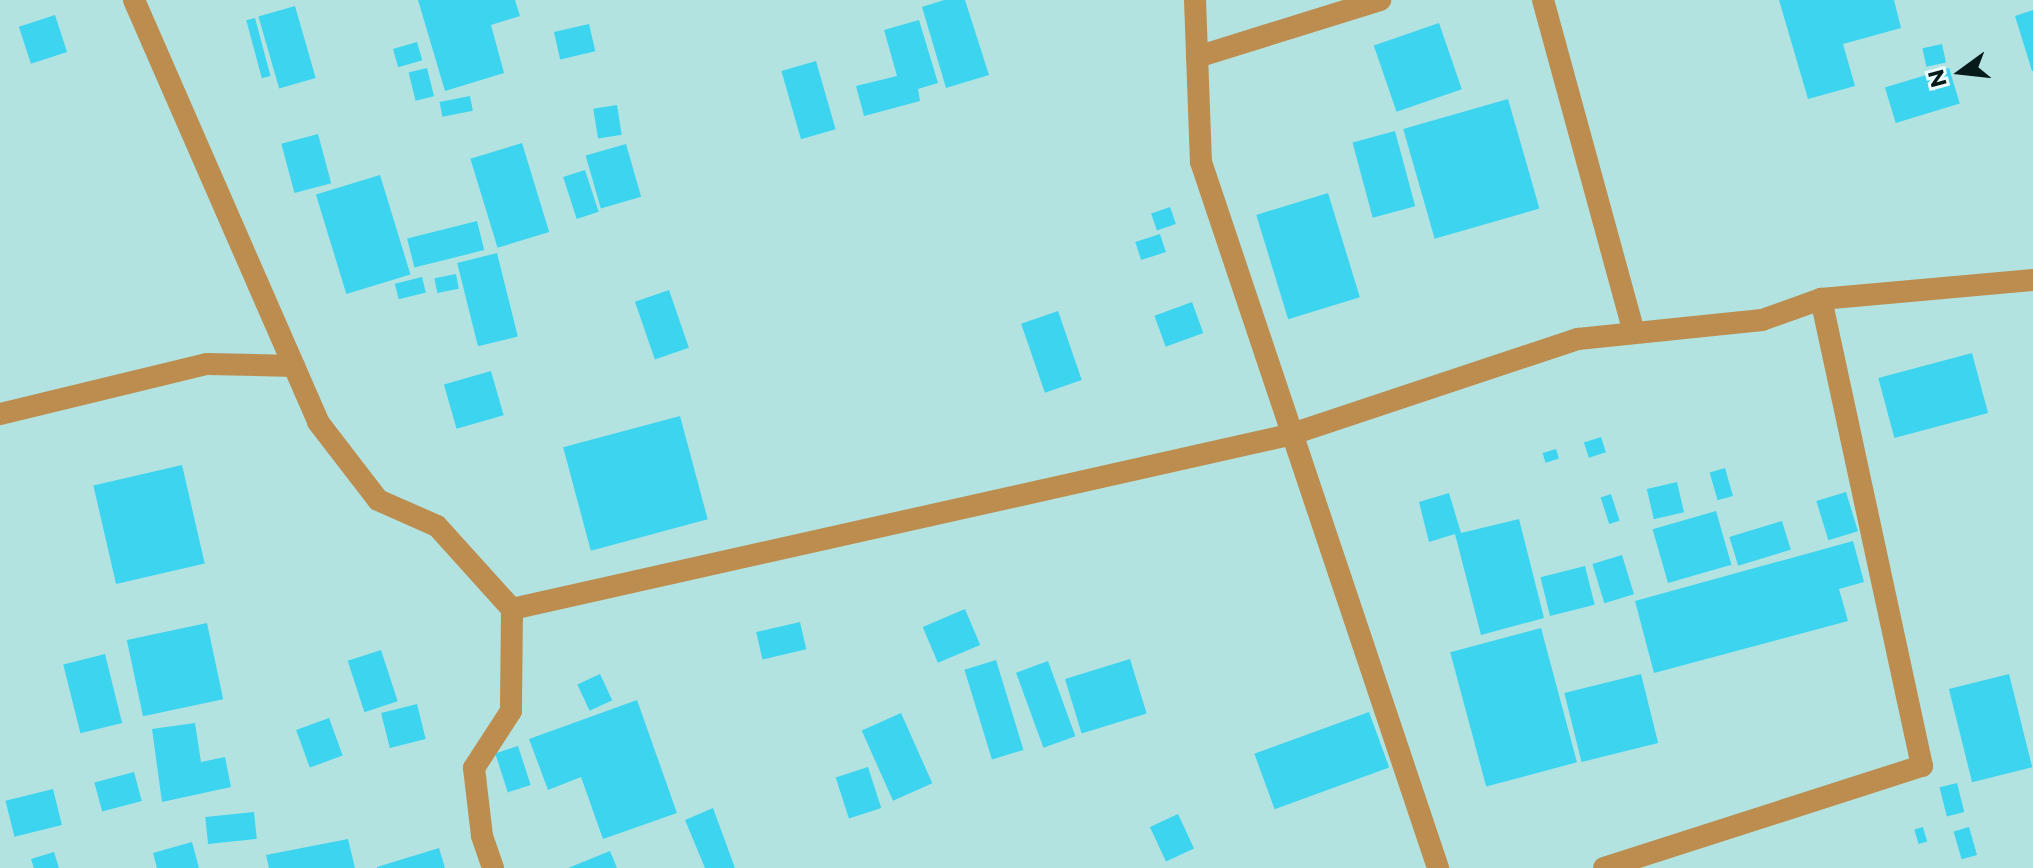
<!DOCTYPE html>
<html>
<head>
<meta charset="utf-8">
<style>
	body { margin:0 }
	#map { position:relative; width:2033px; height:868px; overflow:hidden; background:#b3e3e1; font-family:Montserrat,sans-serif }
	div>[style] { position:absolute }
	.building>* { inset:0; background:#3dd4f0; transform-origin:0 0 }
	.minor>* { height:22px; margin:-11px; padding:0 11px; transform-origin:11px; border-radius:11px; background:#bc8d4e }
	span { translate:-50% -50%; white-space:nowrap; text-align:center; line-height:1.15; -webkit-text-stroke:8px #ebfefd; paint-order:stroke }
	.north { position:absolute; left:1921px; top:32px; width:80px; height:80px; -webkit-text-stroke:6px #ebfefd; paint-order:stroke; rotate:255deg; font-size:22px; font-weight:700; line-height:32px; text-align:center; color:#071a1a }
	.north::after { content:''; display:block; margin:auto; width:28px; height:36px; background:#071a1a; clip-path:polygon(50% 0,100% 100%,50% 72%,0 100%) }
</style>
</head>
<body>
<div id="map">
	<div class="building">
		<div style="clip-path:polygon(418px 0,515px 0,520px 16px,491px 25px,504px 73px,445px 91px)"></div>
		<div style="clip-path:polygon(944px 0,965px 0,989px 75px,946px 88px,922px 7px)"></div>
		<div style="clip-path:polygon(1779px 0,1894px 0,1901px 28px,1843px 44px,1855px 86px,1808px 99px)"></div>
		<div style="left:295px;top:6px;width:75px;height:38px;rotate:74deg"></div>
		<div style="clip-path:polygon(2033px 10px,2033px 71px,2032px 71px,2015px 16px)"></div>
		<div style="left:55px;top:15px;width:39px;height:38px;rotate:72deg"></div>
		<div style="left:255px;top:18px;width:60px;height:9px;rotate:75deg"></div>
		<div style="clip-path:polygon(919px 20px,938px 83px,918px 89px,920px 101px,864px 116px,856px 86px,897px 76px,884px 30px)"></div>
		<div style="left:1439px;top:23px;width:70px;height:69px;rotate:71deg"></div>
		<div style="left:589px;top:24px;width:28px;height:36px;rotate:77deg"></div>
		<div style="left:417px;top:42px;width:19px;height:25px;rotate:74deg"></div>
		<div style="left:1942px;top:44px;width:19px;height:20px;rotate:78deg"></div>
		<div style="left:816px;top:61px;width:71px;height:36px;rotate:74deg"></div>
		<div style="left:427px;top:68px;width:29px;height:19px;rotate:76deg"></div>
		<div style="left:1949px;top:68px;width:37px;height:67px;rotate:73deg"></div>
		<div style="left:470px;top:96px;width:15px;height:31px;rotate:79deg"></div>
		<div style="left:1508px;top:99px;width:114px;height:109px;rotate:74deg"></div>
		<div style="left:617px;top:105px;width:30px;height:24px;rotate:81deg"></div>
		<div style="left:1395px;top:131px;width:78px;height:44px;rotate:75deg"></div>
		<div style="left:318px;top:134px;width:51px;height:38px;rotate:75deg"></div>
		<div style="left:522px;top:143px;width:93px;height:54px;rotate:73deg"></div>
		<div style="left:626px;top:144px;width:55px;height:42px;rotate:74deg"></div>
		<div style="left:585px;top:170px;width:44px;height:23px;rotate:72deg"></div>
		<div style="left:380px;top:175px;width:104px;height:67px;rotate:73deg"></div>
		<div style="left:1328px;top:193px;width:109px;height:75px;rotate:73deg"></div>
		<div style="left:1170px;top:207px;width:18px;height:20px;rotate:71deg"></div>
		<div style="left:477px;top:221px;width:30px;height:72px;rotate:76deg"></div>
		<div style="left:1160px;top:234px;width:19px;height:26px;rotate:72deg"></div>
		<div style="left:497px;top:253px;width:86px;height:41px;rotate:76deg"></div>
		<div style="left:456px;top:274px;width:15px;height:22px;rotate:79deg"></div>
		<div style="left:422px;top:277px;width:16px;height:28px;rotate:76deg"></div>
		<div style="left:669px;top:290px;width:61px;height:36px;rotate:71deg"></div>
		<div style="left:1192px;top:302px;width:33px;height:40px;rotate:70deg"></div>
		<div style="left:1058px;top:311px;width:73px;height:39px;rotate:71deg"></div>
		<div style="left:1972px;top:353px;width:62px;height:97px;rotate:75deg"></div>
		<div style="left:491px;top:371px;width:46px;height:49px;rotate:74deg"></div>
		<div style="left:680px;top:416px;width:107px;height:121px;rotate:75deg"></div>
		<div style="left:1601px;top:437px;width:16px;height:18px;rotate:72deg"></div>
		<div style="left:1556px;top:449px;width:10px;height:14px;rotate:73deg"></div>
		<div style="left:182px;top:465px;width:101px;height:91px;rotate:77deg"></div>
		<div style="left:1725px;top:468px;width:29px;height:16px;rotate:74deg"></div>
		<div style="left:1677px;top:482px;width:31px;height:31px;rotate:77deg"></div>
		<div style="left:1846px;top:492px;width:41px;height:31px;rotate:73deg"></div>
		<div style="clip-path:polygon(1449px 493px,1461px 533px,1519px 519px,1544px 618px,1481px 635px,1455px 534px,1429px 542px,1419px 502px)"></div>
		<div style="left:1611px;top:494px;width:28px;height:11px;rotate:72deg"></div>
		<div style="left:1716px;top:511px;width:56px;height:66px;rotate:74deg"></div>
		<div style="left:1782px;top:521px;width:30px;height:55px;rotate:73deg"></div>
		<div style="clip-path:polygon(1853px 541px,1864px 582px,1839px 589px,1848px 621px,1654px 673px,1635px 601px)"></div>
		<div style="left:1622px;top:555px;width:41px;height:31px;rotate:73deg"></div>
		<div style="left:1585px;top:566px;width:40px;height:46px;rotate:76deg"></div>
		<div style="left:965px;top:609px;width:39px;height:46px;rotate:67deg"></div>
		<div style="left:800px;top:622px;width:28px;height:45px;rotate:77deg"></div>
		<div style="left:207px;top:623px;width:78px;height:82px;rotate:78deg"></div>
		<div style="left:1541px;top:628px;width:139px;height:94px;rotate:75deg"></div>
		<div style="left:381px;top:650px;width:54px;height:35px;rotate:72deg"></div>
		<div style="left:105px;top:654px;width:71px;height:43px;rotate:76deg"></div>
		<div style="left:1130px;top:659px;width:57px;height:68px;rotate:73deg"></div>
		<div style="left:996px;top:660px;width:94px;height:33px;rotate:73deg"></div>
		<div style="left:1048px;top:661px;width:80px;height:34px;rotate:70deg"></div>
		<div style="left:600px;top:674px;width:29px;height:25px;rotate:65deg"></div>
		<div style="left:1641px;top:674px;width:71px;height:79px;rotate:76deg"></div>
		<div style="left:2009px;top:674px;width:96px;height:62px;rotate:76deg"></div>
		<div style="clip-path:polygon(637px 700px,677px 813px,603px 839px,581px 777px,548px 790px,529px 739px)"></div>
		<div style="left:417px;top:704px;width:36px;height:37px;rotate:76deg"></div>
		<div style="left:1369px;top:712px;width:59px;height:122px;rotate:70deg"></div>
		<div style="left:901px;top:713px;width:77px;height:43px;rotate:66deg"></div>
		<div style="left:329px;top:718px;width:40px;height:35px;rotate:70deg"></div>
		<div style="clip-path:polygon(195px 723px,201px 762px,225px 757px,231px 787px,162px 802px,152px 729px)"></div>
		<div style="left:518px;top:746px;width:41px;height:24px;rotate:72deg"></div>
		<div style="left:868px;top:767px;width:43px;height:34px;rotate:72deg"></div>
		<div style="left:134px;top:772px;width:30px;height:41px;rotate:75deg"></div>
		<div style="left:1957px;top:783px;width:30px;height:18px;rotate:76deg"></div>
		<div style="left:53px;top:789px;width:37px;height:49px;rotate:76deg"></div>
		<div style="clip-path:polygon(713px 808px,735px 868px,705px 868px,685px 820px)"></div>
		<div style="left:254px;top:812px;width:27px;height:49px;rotate:84deg"></div>
		<div style="left:1178px;top:814px;width:38px;height:31px;rotate:65deg"></div>
		<div style="left:1923px;top:827px;width:15px;height:9px;rotate:74deg"></div>
		<div style="left:1969px;top:827px;width:29px;height:16px;rotate:74deg"></div>
		<div style="clip-path:polygon(348px 839px,355px 868px,269px 868px,266px 855px)"></div>
		<div style="clip-path:polygon(192px 842px,199px 868px,157px 868px,153px 853px)"></div>
		<div style="clip-path:polygon(439px 848px,445px 868px,377px 868px,377px 867px)"></div>
		<div style="clip-path:polygon(610px 851px,617px 868px,568px 868px)"></div>
		<div style="clip-path:polygon(54px 852px,59px 868px,34px 868px,31px 859px)"></div>
	</div>
	<div class="minor">
		<div style="left:134px;top:0;width:460px;rotate:66.4deg"></div>
		<div style="left:318px;top:422px;width:98px;rotate:52.4deg"></div>
		<div style="left:378px;top:500px;width:64px;rotate:23.8deg"></div>
		<div style="left:437px;top:526px;width:112px;rotate:47.9deg"></div>
		<div style="left:512px;top:609px;width:102px;rotate:90.6deg"></div>
		<div style="left:511px;top:711px;width:68px;rotate:123deg"></div>
		<div style="left:474px;top:768px;width:68px;rotate:83.3deg"></div>
		<div style="left:482px;top:836px;width:34px;rotate:71deg"></div>
		<div style="left:1195px;top:0;width:162px;rotate:87.9deg"></div>
		<div style="left:1201px;top:162px;width:745px;rotate:71.44deg"></div>
		<div style="left:1543px;top:0;width:345px;rotate:74.7deg"></div>
		<div style="left:1197px;top:57px;width:192px;rotate:-17.3deg"></div>
		<div style="left:0;top:414px;width:213px;rotate:-13.6deg"></div>
		<div style="left:207px;top:364px;width:87px;rotate:1.3deg"></div>
		<div style="left:512px;top:609px;width:796px;rotate:-12.62deg"></div>
		<div style="left:1289px;top:435px;width:305px;rotate:-18.4deg"></div>
		<div style="left:1578px;top:339px;width:185px;rotate:-5.9deg"></div>
		<div style="left:1762px;top:320px;width:63px;rotate:-19.6deg"></div>
		<div style="left:1821px;top:299px;width:213px;rotate:-5.1deg"></div>
		<div style="left:1604px;top:868px;width:334px;rotate:-17.8deg"></div>
		<div style="left:1922px;top:766px;width:478px;rotate:-102.2deg"></div>
	</div>
	<div class="north">N</div>
</div>
</body>
</html>
